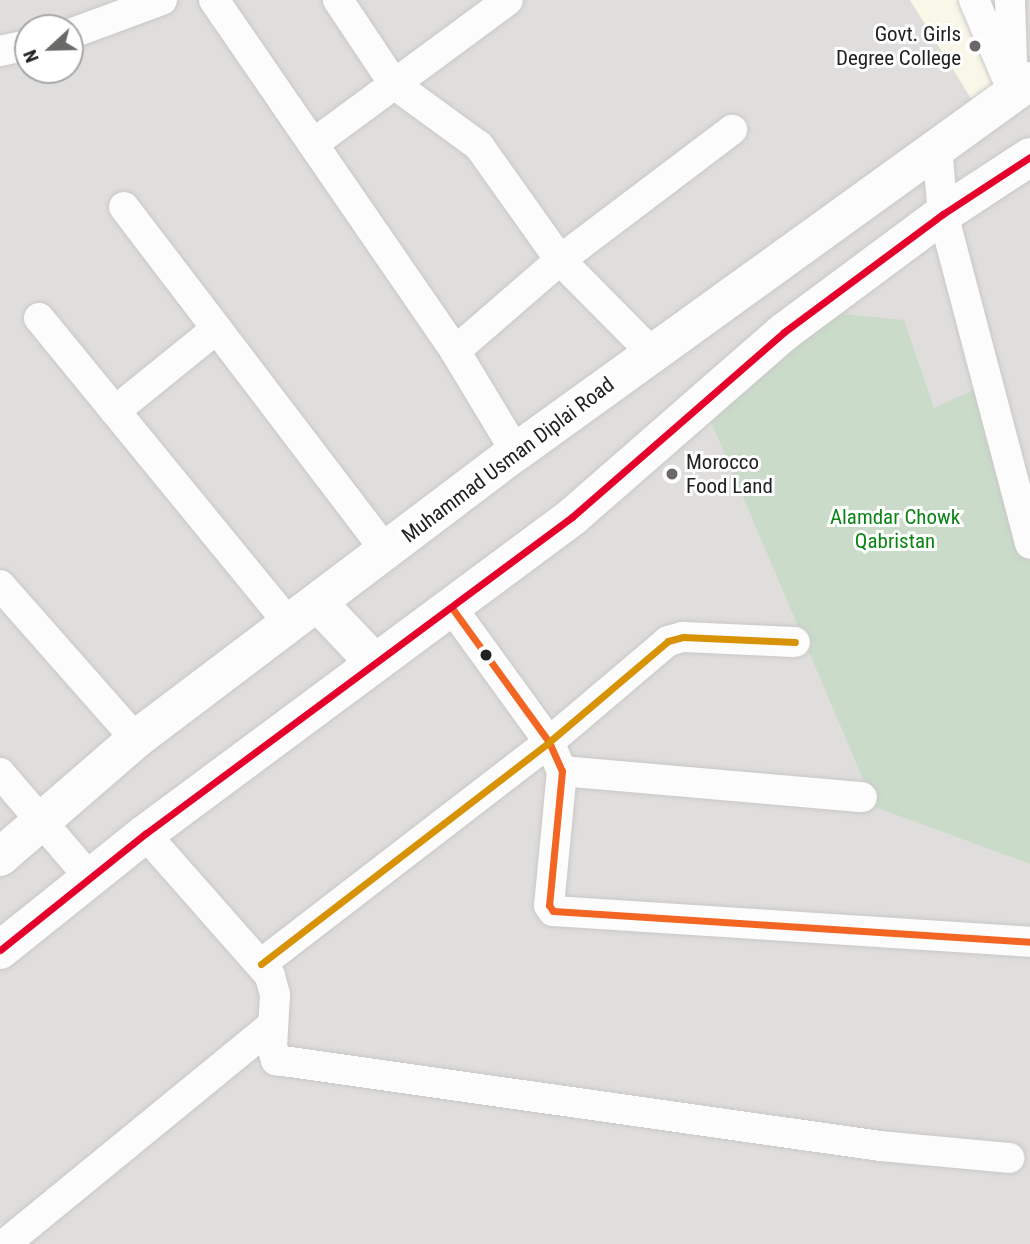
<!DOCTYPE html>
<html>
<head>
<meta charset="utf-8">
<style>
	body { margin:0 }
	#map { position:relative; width:1030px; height:1244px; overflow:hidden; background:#f0eeeb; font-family:"Roboto Condensed",sans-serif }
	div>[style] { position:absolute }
	.residential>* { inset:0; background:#dfdedc }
	.education>* { inset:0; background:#f8f7e8 }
	.cemetery>* { inset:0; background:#cadbca }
	.roads { filter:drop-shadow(0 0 2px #c9c8c7) drop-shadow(0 0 2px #c9c8c7) }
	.minor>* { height:30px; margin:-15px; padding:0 15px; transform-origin:15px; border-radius:15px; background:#fdfcfc }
	.tertiary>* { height:38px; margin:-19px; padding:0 19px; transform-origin:19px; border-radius:19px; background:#fdfcfc }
	.bus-1>* { height:7px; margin:-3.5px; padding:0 3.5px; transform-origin:3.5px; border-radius:3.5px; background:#f26522 }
	.bus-2>* { height:7px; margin:-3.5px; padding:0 3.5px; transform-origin:3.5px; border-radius:3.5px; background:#e4002b }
	.bus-3>* { height:7px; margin:-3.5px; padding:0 3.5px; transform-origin:3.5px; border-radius:3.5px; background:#d79205 }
	.dots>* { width:19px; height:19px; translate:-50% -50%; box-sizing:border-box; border:4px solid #fff; border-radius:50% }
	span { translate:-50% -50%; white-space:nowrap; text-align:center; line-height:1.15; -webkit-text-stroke:6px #fff; paint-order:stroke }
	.poi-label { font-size:21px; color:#222 }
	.right { translate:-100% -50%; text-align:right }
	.left { translate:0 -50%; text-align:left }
	.street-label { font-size:21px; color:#222 }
	.park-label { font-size:21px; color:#0c8416 }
	.north { position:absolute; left:14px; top:14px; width:70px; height:70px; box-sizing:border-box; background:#fff; border:2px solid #a7a7a7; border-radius:50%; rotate:248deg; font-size:19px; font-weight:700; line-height:28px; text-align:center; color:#222 }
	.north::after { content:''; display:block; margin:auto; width:24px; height:32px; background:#6a6968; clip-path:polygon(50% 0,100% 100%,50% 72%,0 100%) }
</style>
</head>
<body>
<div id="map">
	<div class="residential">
		<div style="clip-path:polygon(evenodd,0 0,1030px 0,1030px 1244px,0 1244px,0 0,28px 28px,70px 28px,70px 70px,28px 70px,28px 28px)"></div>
	</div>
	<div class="education">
		<div style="clip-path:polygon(910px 0,1010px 0,1013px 92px,980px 113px)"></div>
	</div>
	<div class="cemetery">
		<div style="clip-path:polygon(813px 311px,904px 320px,934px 408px,988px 383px,1030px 544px,1030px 864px,875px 807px,703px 403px)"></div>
	</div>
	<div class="roads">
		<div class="minor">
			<div style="left:214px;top:0;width:426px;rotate:55.5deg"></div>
			<div style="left:338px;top:0;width:101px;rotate:56.3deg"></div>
			<div style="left:394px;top:84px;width:105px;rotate:36.1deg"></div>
			<div style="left:479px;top:146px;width:140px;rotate:54.6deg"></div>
			<div style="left:560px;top:260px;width:131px;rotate:45.3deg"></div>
			<div style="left:974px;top:0;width:100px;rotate:67deg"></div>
			<div style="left:1013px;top:92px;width:92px;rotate:-91.9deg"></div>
			<div style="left:70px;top:34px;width:98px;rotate:-20.3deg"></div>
			<div style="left:0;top:51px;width:29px;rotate:-12deg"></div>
			<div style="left:313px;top:144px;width:242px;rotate:-36.4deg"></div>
			<div style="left:937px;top:147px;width:67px;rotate:84.9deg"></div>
			<div style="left:943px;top:214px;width:341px;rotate:75.2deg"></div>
			<div style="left:124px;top:207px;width:432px;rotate:52.7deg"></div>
			<div style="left:39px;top:318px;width:397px;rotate:50.7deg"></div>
			<div style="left:115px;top:411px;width:129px;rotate:-39deg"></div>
			<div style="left:516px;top:452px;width:118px;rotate:-121.1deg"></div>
			<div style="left:455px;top:351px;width:139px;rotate:-40.9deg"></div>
			<div style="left:560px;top:260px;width:216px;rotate:-37.1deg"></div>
			<div style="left:0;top:585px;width:205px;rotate:48.6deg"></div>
			<div style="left:452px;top:608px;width:165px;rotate:54.1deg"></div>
			<div style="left:549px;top:742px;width:32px;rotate:66deg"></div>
			<div style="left:562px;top:771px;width:135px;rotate:95.5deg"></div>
			<div style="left:549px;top:905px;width:7px;rotate:56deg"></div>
			<div style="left:553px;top:911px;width:478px;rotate:3.7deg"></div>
			<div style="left:562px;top:771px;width:301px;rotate:5deg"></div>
			<div style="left:0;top:773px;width:138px;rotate:49.4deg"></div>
			<div style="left:145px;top:834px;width:189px;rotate:48.6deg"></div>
			<div style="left:270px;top:976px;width:20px;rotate:75deg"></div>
			<div style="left:275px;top:995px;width:52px;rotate:93.3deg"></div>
			<div style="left:272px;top:1047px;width:14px;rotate:73deg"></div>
			<div style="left:276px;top:1060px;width:610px;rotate:8.1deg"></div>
			<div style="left:880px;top:1146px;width:130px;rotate:5.3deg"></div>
			<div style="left:261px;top:964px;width:364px;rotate:-37.6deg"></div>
			<div style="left:549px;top:742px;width:156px;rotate:-40.3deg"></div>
			<div style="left:668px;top:641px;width:16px;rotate:-15deg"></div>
			<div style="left:683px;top:637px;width:112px;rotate:2.6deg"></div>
			<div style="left:5px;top:1244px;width:346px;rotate:-39.3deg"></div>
		</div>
		<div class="tertiary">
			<div style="left:319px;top:604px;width:79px;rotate:46.5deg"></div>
			<div style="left:0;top:857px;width:180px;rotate:-40.9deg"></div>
			<div style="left:136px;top:739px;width:476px;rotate:-37.1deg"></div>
			<div style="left:516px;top:452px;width:634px;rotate:-35.82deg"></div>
			<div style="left:0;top:950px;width:186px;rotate:-38.7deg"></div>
			<div style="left:145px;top:834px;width:532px;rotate:-36.59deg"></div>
			<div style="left:572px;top:517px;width:281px;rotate:-41.1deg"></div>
			<div style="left:784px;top:332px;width:198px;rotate:-36.6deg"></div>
			<div style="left:943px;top:214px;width:104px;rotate:-33.2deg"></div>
		</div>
	</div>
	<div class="bus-1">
		<div style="left:452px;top:608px;width:165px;rotate:54.1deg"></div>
		<div style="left:549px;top:742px;width:32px;rotate:66deg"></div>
		<div style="left:562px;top:771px;width:135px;rotate:95.5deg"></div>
		<div style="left:549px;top:905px;width:7px;rotate:56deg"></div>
		<div style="left:553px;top:911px;width:478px;rotate:3.7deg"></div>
	</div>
	<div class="bus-2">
		<div style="left:0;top:950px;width:186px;rotate:-38.7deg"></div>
		<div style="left:145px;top:834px;width:532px;rotate:-36.59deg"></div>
		<div style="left:572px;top:517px;width:281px;rotate:-41.1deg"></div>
		<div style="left:784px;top:332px;width:198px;rotate:-36.6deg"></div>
		<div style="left:943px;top:214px;width:104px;rotate:-33.2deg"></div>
	</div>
	<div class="bus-3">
		<div style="left:261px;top:964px;width:364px;rotate:-37.6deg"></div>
		<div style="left:549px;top:742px;width:156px;rotate:-40.3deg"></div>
		<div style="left:668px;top:641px;width:16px;rotate:-15deg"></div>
		<div style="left:683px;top:637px;width:112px;rotate:2.6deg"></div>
	</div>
	<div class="dots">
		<div style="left:975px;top:46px;background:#6a6968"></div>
		<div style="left:672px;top:474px;background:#6a6968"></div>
		<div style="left:486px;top:655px;background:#222"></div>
	</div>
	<div class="poi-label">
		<span class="right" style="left:961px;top:46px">Govt. Girls<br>Degree College</span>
		<span class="left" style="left:686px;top:474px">Morocco<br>Food Land</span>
	</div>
	<div class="street-label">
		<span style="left:508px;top:460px;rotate:-37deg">Muhammad Usman Diplai Road</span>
	</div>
	<div class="park-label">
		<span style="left:895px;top:529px">Alamdar Chowk<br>Qabristan</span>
	</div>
	<div class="north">N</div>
</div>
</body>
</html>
